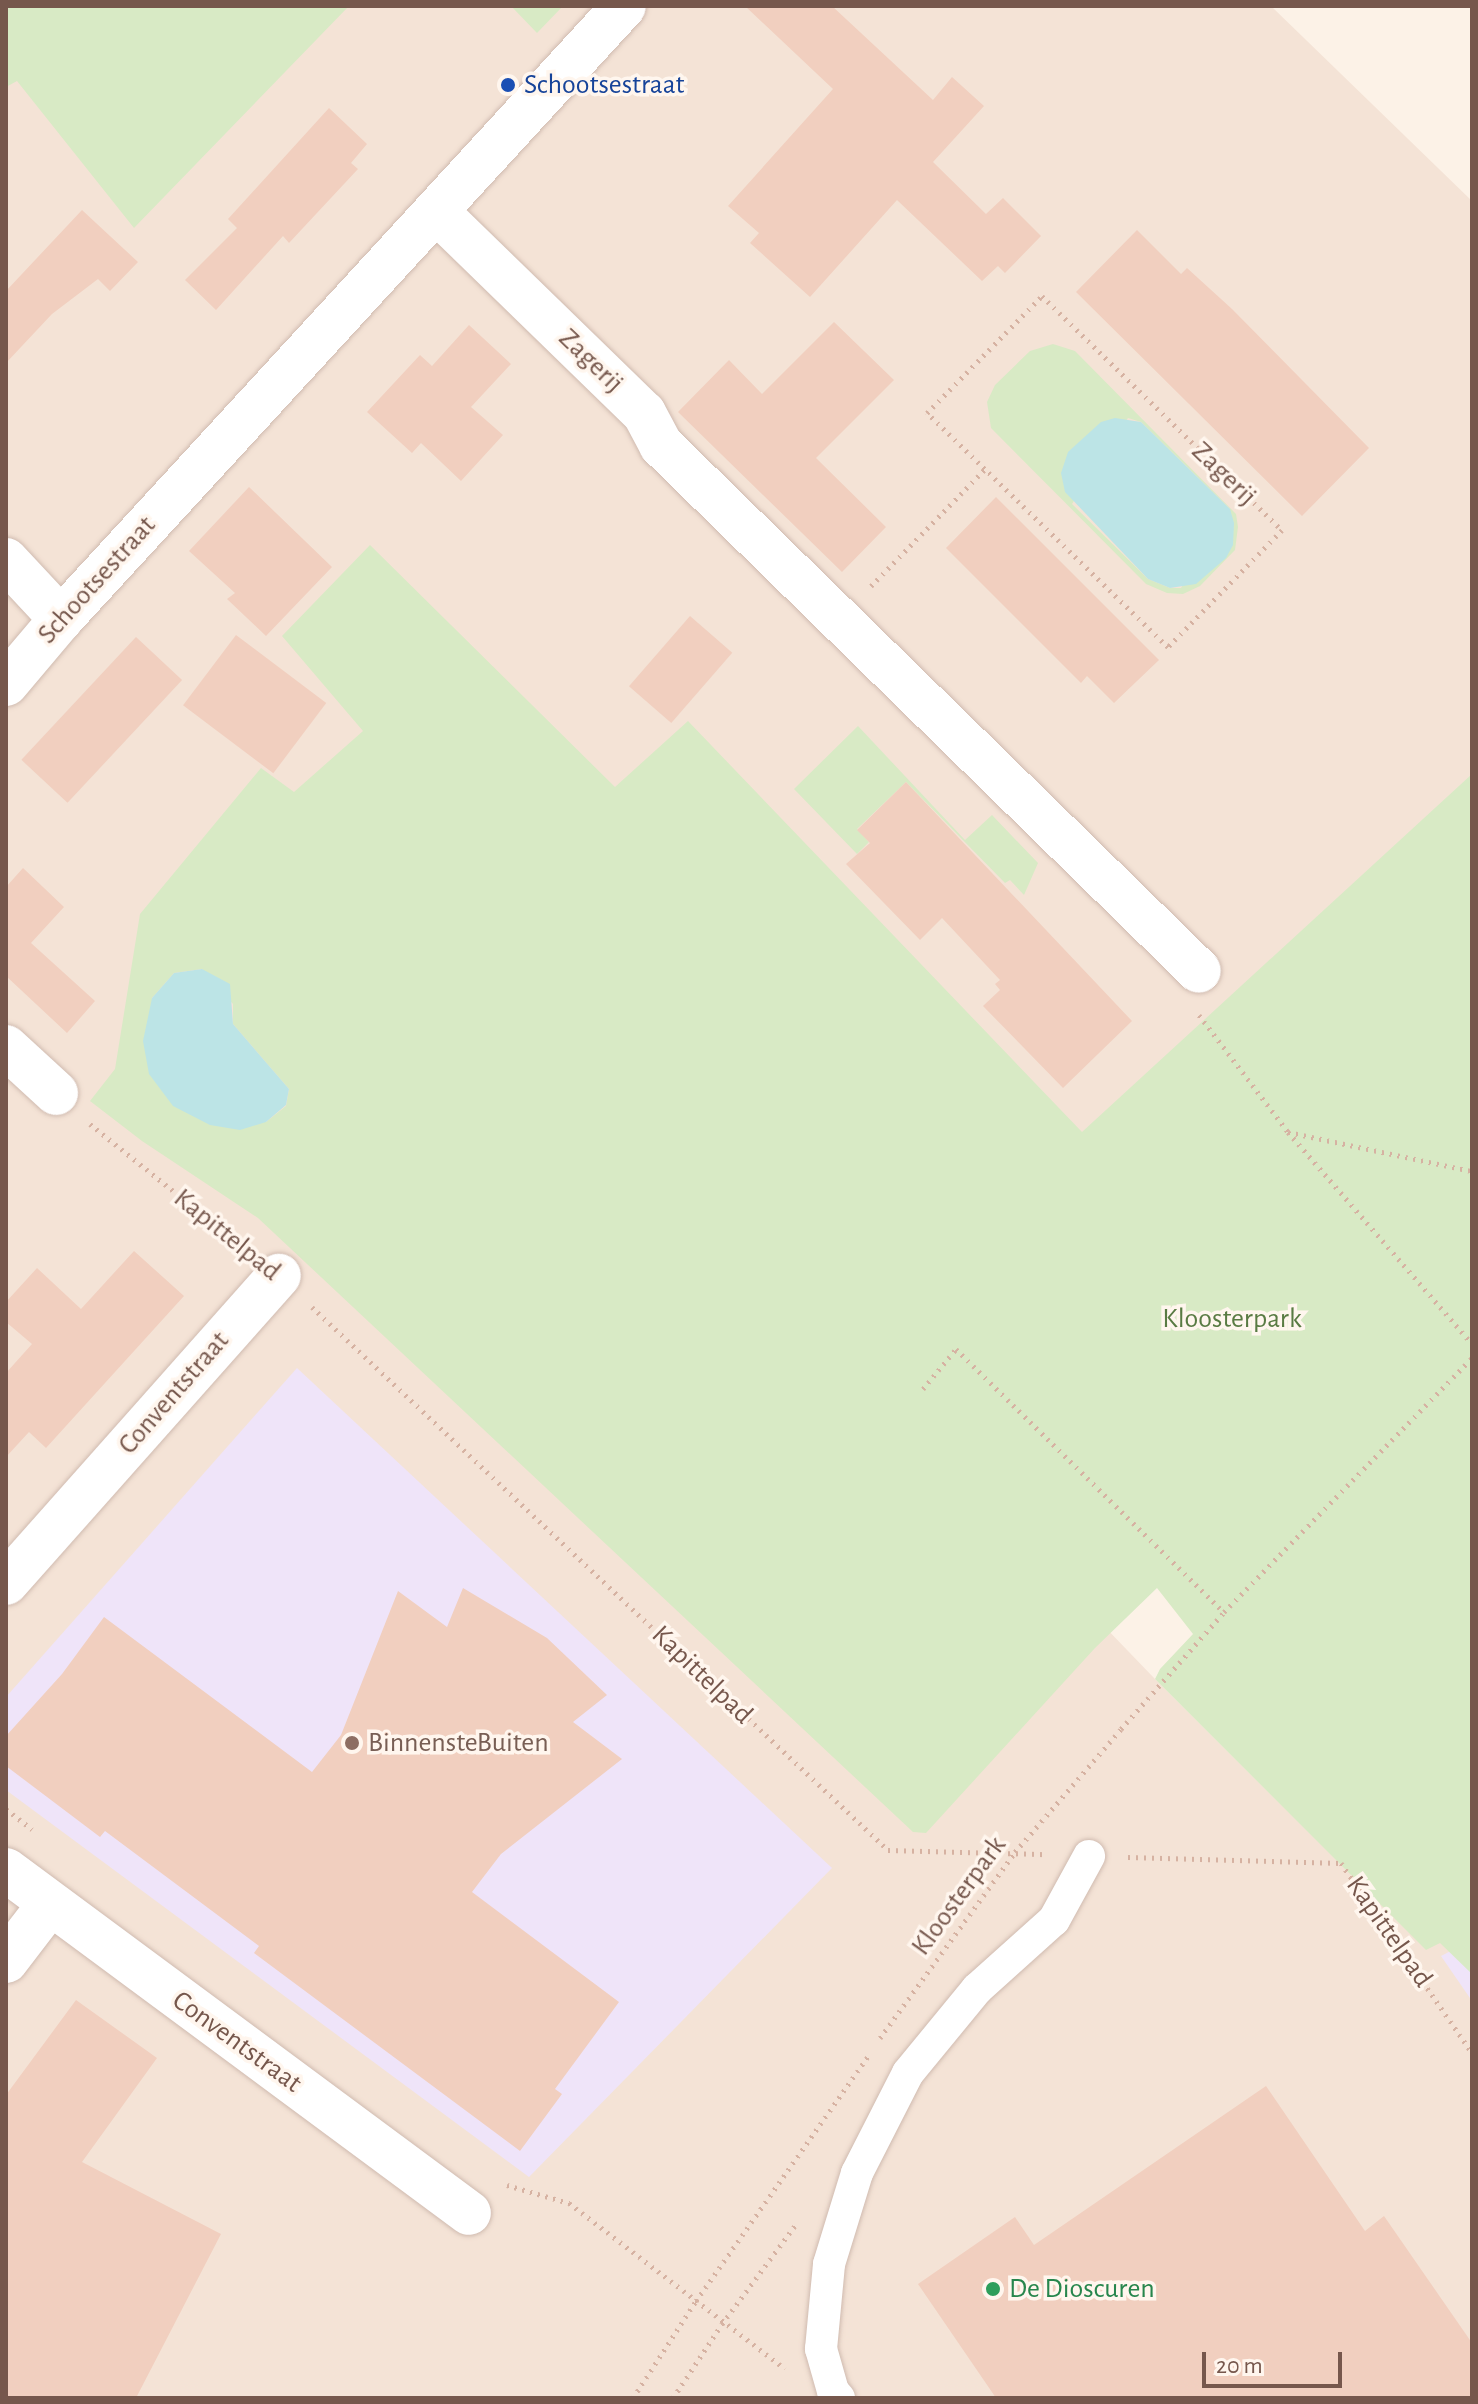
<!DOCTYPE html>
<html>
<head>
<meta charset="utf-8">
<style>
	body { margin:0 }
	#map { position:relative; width:1478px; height:2404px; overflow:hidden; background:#fcf2e7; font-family:"Alegreya Sans",sans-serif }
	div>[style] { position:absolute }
	.residential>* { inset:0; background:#f4e3d6 }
	.education>* { inset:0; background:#efe4f9 }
	.green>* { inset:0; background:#d8eac5 }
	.water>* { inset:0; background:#bce4e6 }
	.building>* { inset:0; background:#f1cfbf; transform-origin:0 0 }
	.path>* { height:5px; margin-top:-2.5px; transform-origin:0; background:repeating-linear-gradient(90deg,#d6b2a2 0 2px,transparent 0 8px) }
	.roads { filter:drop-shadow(0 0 2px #d0bbb0) drop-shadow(0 0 2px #d0bbb0) }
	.pedestrian>* { height:32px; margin:-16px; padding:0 16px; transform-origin:16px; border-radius:16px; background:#fff }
	.minor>* { height:44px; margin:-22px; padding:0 22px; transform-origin:22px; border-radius:22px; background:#fff }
	.secondary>* { height:44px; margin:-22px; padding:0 22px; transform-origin:22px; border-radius:22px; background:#fff }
	.dots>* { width:22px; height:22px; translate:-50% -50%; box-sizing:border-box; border:4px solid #fff6ee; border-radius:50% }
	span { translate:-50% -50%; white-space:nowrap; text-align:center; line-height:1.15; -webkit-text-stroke:7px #fff6ee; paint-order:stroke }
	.transit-label { font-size:28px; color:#164399 }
	.left { translate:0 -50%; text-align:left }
	.street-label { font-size:28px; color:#76574c }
	.park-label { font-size:28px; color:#597b43 }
	.education-label { font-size:28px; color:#785e54 }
	.leisure-label { font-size:28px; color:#27864d }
	.frame { position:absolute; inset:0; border:8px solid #76574c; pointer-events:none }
	.scale { position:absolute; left:1202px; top:2352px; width:140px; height:36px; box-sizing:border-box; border:4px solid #76574c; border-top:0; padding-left:10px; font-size:24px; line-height:28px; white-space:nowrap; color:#76574c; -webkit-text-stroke:6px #fff6ee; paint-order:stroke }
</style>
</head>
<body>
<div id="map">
	<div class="residential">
		<div style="clip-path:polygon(83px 6px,1271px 6px,1472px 201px,1472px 811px,839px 1351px,1155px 1679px,1426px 1949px,1472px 1926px,1472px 2398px,6px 2398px,6px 52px)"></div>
	</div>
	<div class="education">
		<div style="clip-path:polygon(297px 1368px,832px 1868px,529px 2177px,6px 1790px,6px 1697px)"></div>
		<div style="clip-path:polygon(1472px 1940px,1472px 2001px,1441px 1956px)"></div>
	</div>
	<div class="green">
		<div style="clip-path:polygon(6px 6px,349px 6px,134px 228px,17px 81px,6px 87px)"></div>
		<div style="clip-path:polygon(511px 6px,563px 6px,537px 33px)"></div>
		<div style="clip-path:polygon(evenodd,1053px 344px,1075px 351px,1236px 514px,1238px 527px,1235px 550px,1200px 586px,1183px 594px,1167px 593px,1146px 584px,991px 428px,987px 402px,995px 385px,1030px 351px,1053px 344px,1128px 418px,1141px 422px,1230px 509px,1181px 588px,1170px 588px,1148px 579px,1072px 504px,1128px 418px)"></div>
		<div style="clip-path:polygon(evenodd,370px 545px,615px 787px,688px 721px,1082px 1132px,1472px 774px,1472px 1974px,1440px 1943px,1426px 1950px,1155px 1679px,1160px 1669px,1193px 1634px,1157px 1588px,1095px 1648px,926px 1833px,913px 1832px,258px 1218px,142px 1141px,90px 1101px,115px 1069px,140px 914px,261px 768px,294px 792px,363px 731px,282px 636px,370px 545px,202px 969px,233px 1004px,233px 1024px,289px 1089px,286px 1106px,266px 1122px,152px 998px,174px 973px,202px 969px)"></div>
		<div style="clip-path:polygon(858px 726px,965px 840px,992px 815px,1038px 863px,1024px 895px,1010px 880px,1005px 883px,906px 782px,857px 829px,869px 842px,857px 854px,794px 789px)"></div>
	</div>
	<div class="water">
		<div style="clip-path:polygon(1115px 418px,1141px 422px,1230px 509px,1234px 523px,1233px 545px,1226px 558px,1196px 584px,1170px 588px,1148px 579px,1065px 492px,1061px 473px,1068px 452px,1101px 422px)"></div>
		<div style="clip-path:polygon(202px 969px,230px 984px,233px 1024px,289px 1089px,286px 1105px,266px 1122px,240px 1130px,210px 1125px,173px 1106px,149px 1074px,143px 1041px,152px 998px,174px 973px)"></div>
	</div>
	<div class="building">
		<div style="clip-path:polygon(745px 6px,832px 6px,933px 100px,952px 77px,984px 106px,933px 162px,986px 214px,1003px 198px,1041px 236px,1005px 273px,998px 266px,982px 281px,897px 200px,810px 297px,750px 243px,759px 233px,728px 206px,833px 89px)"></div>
		<div style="clip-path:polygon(329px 108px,367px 144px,351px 163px,358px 169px,289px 243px,283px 236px,216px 310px,185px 280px,237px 228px,228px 219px)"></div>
		<div style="clip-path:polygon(82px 210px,138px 262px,110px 291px,98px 279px,52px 314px,6px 363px,6px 291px)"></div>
		<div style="clip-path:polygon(1137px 230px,1181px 274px,1187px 268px,1232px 309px,1369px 448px,1302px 516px,1076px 292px)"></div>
		<div style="clip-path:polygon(834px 322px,894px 380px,816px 458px,886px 527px,842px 572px,678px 412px,729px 360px,762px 394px)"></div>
		<div style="clip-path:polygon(469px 325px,511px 364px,471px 407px,503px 435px,461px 481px,421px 443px,412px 453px,367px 412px,420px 355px,432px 366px)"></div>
		<div style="clip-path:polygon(249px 487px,332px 567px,266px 636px,227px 599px,235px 593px,189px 551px)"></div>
		<div style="clip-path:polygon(996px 497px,1159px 660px,1114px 703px,1087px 676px,1081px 683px,946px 548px)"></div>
		<div style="left:690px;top:616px;width:56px;height:93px;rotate:41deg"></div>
		<div style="left:236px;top:635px;width:113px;height:88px;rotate:37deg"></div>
		<div style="left:136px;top:637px;width:63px;height:168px;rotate:43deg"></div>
		<div style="clip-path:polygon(906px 782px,1132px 1021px,1063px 1088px,983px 1006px,1000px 990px,995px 984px,1000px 980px,942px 918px,920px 940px,846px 864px,870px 843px,857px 830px)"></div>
		<div style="clip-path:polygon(23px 868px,64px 907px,31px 943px,95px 1001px,67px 1033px,6px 976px,6px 887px)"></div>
		<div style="clip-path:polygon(134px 1251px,184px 1296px,46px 1448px,29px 1432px,6px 1457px,6px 1373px,32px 1344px,6px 1322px,6px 1302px,37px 1268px,81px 1309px)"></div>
		<div style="clip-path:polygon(463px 1588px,547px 1638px,607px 1695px,573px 1722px,622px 1759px,501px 1854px,472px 1892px,619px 2002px,555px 2089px,562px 2094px,520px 2151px,254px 1953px,259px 1946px,105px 1831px,100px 1837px,6px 1766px,6px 1736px,62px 1674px,104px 1617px,312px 1772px,341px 1735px,398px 1591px,447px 1627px)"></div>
		<div style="clip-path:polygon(76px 2000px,157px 2058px,82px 2162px,221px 2234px,136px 2398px,6px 2398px,6px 2095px)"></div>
		<div style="clip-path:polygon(1266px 2086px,1365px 2231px,1384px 2216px,1472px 2343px,1472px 2398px,996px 2398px,918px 2284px,1015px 2217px,1034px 2245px)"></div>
	</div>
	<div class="path">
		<div style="left:1042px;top:296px;width:335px;rotate:44.3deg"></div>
		<div style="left:1282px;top:530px;width:163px;rotate:134.3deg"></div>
		<div style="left:1168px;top:647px;width:336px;rotate:-135.8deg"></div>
		<div style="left:927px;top:413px;width:164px;rotate:-45.5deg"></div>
		<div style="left:871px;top:586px;width:163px;rotate:-45.7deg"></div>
		<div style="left:1199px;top:1015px;width:147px;rotate:52.7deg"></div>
		<div style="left:1288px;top:1132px;width:188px;rotate:12deg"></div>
		<div style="left:90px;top:1124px;width:198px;rotate:38.8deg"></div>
		<div style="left:1288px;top:1132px;width:281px;rotate:49deg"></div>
		<div style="left:312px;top:1307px;width:792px;rotate:43.31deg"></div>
		<div style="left:888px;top:1850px;width:158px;rotate:1.5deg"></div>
		<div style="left:923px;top:1389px;width:52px;rotate:-50.5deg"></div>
		<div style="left:956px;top:1349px;width:375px;rotate:44.5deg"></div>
		<div style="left:6px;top:1809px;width:33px;rotate:38deg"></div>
		<div style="left:1128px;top:1857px;width:213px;rotate:1.6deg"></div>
		<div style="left:1341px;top:1863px;width:231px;rotate:55.4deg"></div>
		<div style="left:880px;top:2038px;width:230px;rotate:-54deg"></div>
		<div style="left:1015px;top:1852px;width:162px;rotate:-49.2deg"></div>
		<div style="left:1121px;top:1729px;width:156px;rotate:-48.6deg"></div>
		<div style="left:1224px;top:1612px;width:355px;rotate:-45.7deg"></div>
		<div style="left:507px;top:2185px;width:65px;rotate:16.2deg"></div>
		<div style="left:569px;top:2203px;width:272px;rotate:37.5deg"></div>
		<div style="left:633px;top:2398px;width:116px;rotate:-57deg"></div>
		<div style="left:696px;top:2301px;width:303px;rotate:-54.9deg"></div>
		<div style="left:673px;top:2398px;width:89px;rotate:-56.5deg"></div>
		<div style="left:722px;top:2324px;width:126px;rotate:-53.4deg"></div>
	</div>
	<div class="roads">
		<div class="pedestrian">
			<div style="left:839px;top:2398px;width:9px;rotate:-131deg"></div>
			<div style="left:833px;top:2391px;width:44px;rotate:-105.9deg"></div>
			<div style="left:821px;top:2349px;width:85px;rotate:-84.6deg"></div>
			<div style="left:829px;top:2264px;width:95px;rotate:-72.9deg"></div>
			<div style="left:857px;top:2173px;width:112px;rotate:-63deg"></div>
			<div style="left:908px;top:2073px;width:109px;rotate:-50.6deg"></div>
			<div style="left:977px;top:1989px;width:103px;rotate:-41.9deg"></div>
			<div style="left:1054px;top:1920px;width:73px;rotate:-61.3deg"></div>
		</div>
		<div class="minor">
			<div style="left:436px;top:211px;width:290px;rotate:44.2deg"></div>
			<div style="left:644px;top:413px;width:36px;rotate:62deg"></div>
			<div style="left:661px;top:445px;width:752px;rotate:44.35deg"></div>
			<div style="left:6px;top:560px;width:81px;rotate:47deg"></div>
			<div style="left:6px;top:1047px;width:68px;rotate:42.6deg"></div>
			<div style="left:6px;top:1583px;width:411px;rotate:-48.4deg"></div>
			<div style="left:6px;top:1870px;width:576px;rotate:36.53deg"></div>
			<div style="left:6px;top:1961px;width:71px;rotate:-52.5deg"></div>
		</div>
		<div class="secondary">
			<div style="left:6px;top:684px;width:85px;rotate:-49.8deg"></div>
			<div style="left:61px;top:619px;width:832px;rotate:-47.43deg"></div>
		</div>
	</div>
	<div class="dots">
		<div style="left:508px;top:85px;background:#1a4fb4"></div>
		<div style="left:352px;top:1743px;background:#8d6e63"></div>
		<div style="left:993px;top:2289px;background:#2e9e5b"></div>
	</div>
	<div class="transit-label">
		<span class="left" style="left:524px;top:85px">Schootsestraat</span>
	</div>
	<div class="street-label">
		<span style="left:591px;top:361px;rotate:44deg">Zagerij</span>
		<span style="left:1224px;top:474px;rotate:44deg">Zagerij</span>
		<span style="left:97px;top:580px;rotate:-48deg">Schootsestraat</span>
		<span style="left:227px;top:1235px;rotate:39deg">Kapittelpad</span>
		<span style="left:174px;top:1393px;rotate:-49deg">Conventstraat</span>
		<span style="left:702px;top:1675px;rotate:44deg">Kapittelpad</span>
		<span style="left:959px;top:1896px;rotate:-54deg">Kloosterpark</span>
		<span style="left:1389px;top:1932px;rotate:55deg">Kapittelpad</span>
		<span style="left:237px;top:2042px;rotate:36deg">Conventstraat</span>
	</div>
	<div class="park-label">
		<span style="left:1232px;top:1319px">Kloosterpark</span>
	</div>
	<div class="education-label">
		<span class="left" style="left:368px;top:1743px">BinnensteBuiten</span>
	</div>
	<div class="leisure-label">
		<span class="left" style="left:1009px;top:2289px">De Dioscuren</span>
	</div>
	<div class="frame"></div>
	<div class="scale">20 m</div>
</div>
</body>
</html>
